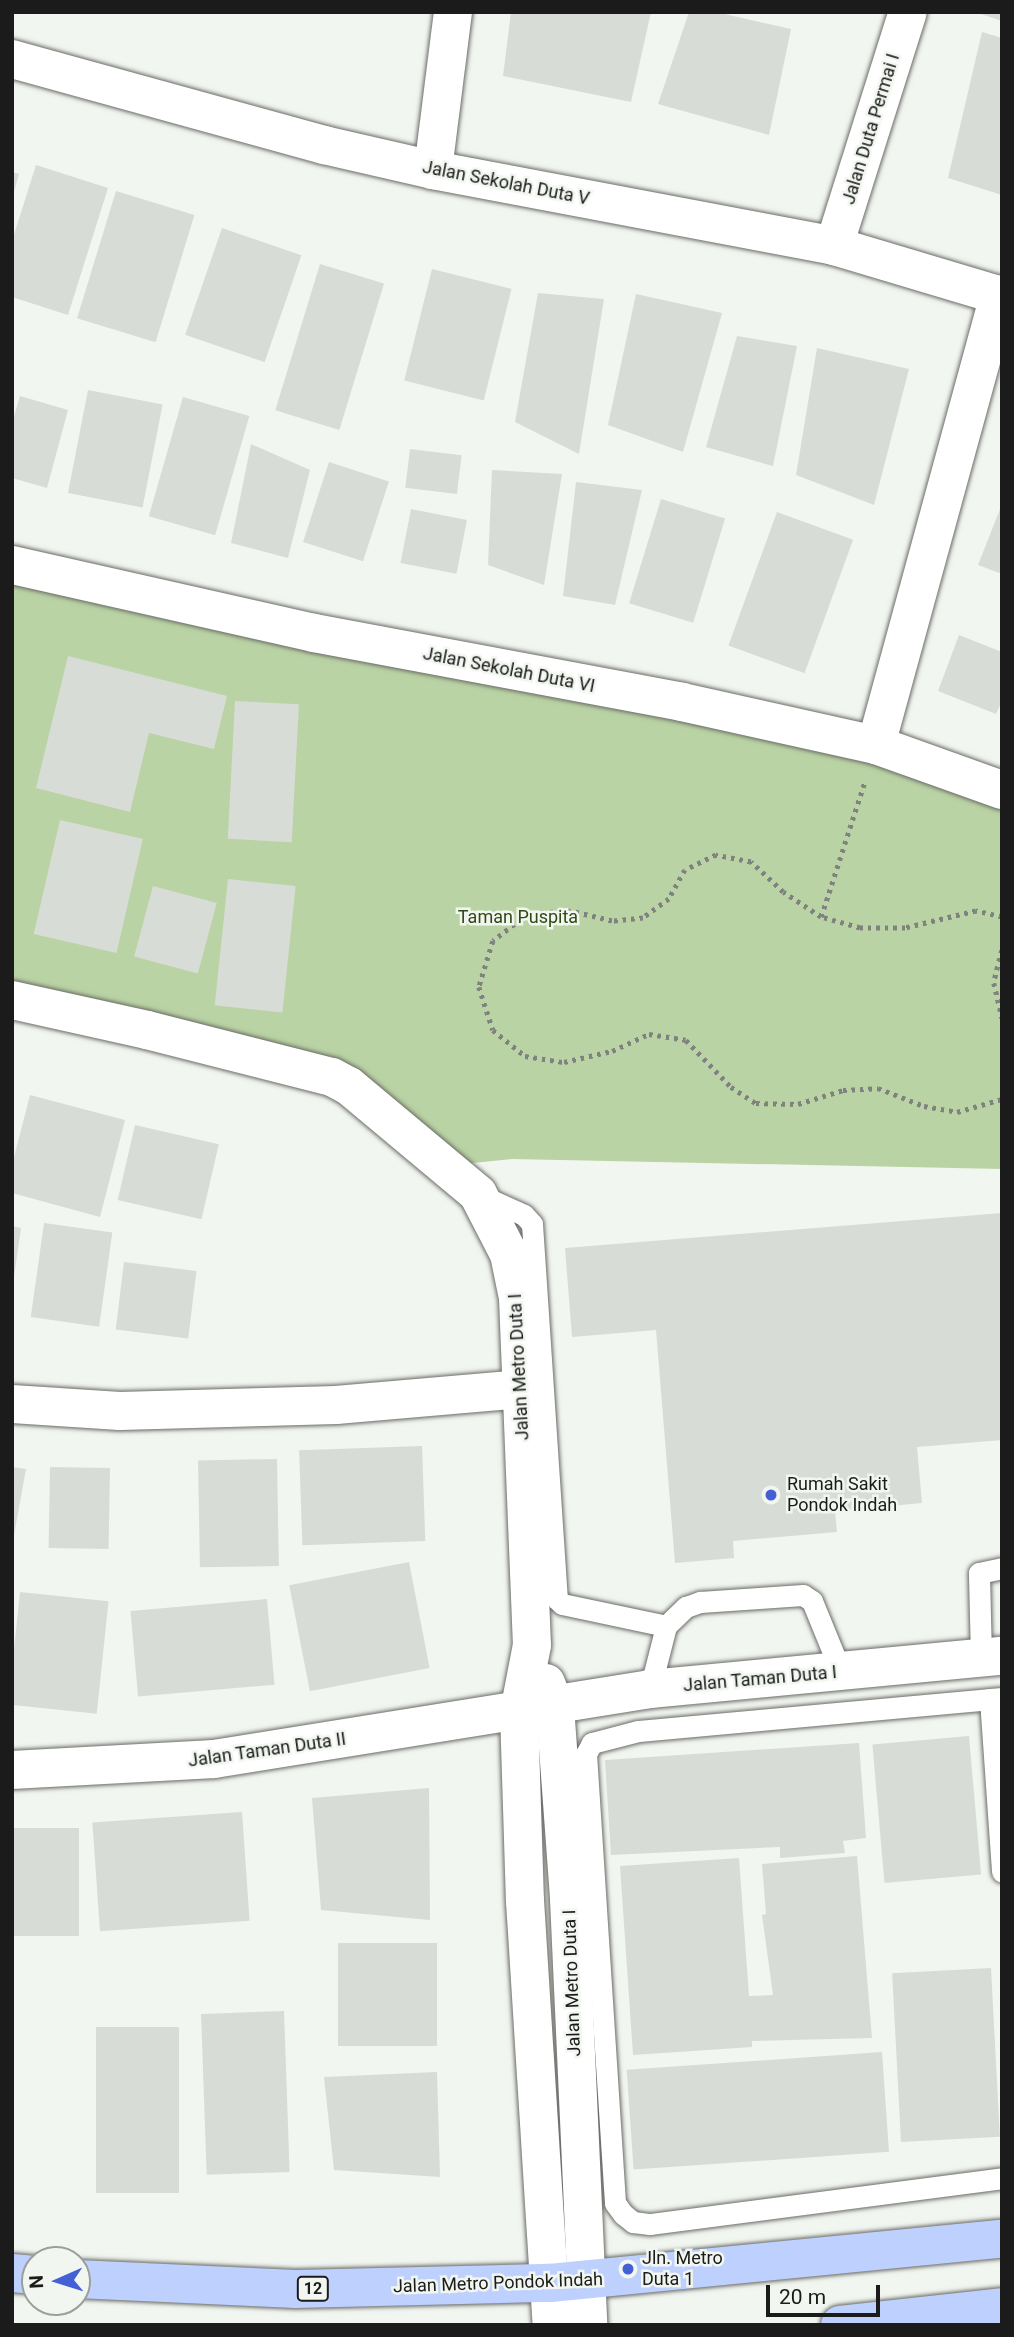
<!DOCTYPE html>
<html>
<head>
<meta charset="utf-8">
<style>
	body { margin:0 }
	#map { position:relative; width:1014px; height:2337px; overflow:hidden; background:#f2f6f0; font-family:Roboto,sans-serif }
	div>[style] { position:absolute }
	.green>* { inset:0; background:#bad3a4 }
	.building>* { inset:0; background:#d8dcd6; transform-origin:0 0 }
	.path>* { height:4.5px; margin-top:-2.25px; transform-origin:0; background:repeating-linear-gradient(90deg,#7f827e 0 3.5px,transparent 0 8.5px) }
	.roads { filter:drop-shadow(0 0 2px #6a6c67) drop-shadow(0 0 2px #6a6c67) }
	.service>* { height:21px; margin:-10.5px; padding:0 10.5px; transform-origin:10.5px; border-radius:10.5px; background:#fff }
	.minor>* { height:38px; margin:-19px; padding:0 19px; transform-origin:19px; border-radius:19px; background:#fff }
	.trunk>* { height:38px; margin:-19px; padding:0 19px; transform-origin:19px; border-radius:19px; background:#bed0fe }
	.dots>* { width:19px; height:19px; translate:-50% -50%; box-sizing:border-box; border:4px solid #f2f6f0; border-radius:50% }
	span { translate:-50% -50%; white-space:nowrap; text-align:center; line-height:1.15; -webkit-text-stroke:5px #f2f6f0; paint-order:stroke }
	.shield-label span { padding:2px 5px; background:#f2f6f0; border:2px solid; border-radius:5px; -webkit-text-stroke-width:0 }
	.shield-label { font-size:16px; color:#1a1b1a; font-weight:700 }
	.street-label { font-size:18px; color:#1a1b1a }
	.park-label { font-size:18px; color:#314915 }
	.poi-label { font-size:18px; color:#1a1b1a }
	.left { translate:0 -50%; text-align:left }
	.frame { position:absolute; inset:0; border:14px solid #1a1b1a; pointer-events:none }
	.north { position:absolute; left:21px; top:2246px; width:70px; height:70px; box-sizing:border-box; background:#f2f6f0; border:2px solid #9c9e9a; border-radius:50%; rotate:267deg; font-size:19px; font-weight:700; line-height:28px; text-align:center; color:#1a1b1a }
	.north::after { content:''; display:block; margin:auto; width:24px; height:32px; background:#4361d4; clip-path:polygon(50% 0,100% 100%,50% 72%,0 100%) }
	.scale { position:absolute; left:766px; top:2285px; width:114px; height:32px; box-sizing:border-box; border:4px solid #1a1b1a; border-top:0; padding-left:9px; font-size:21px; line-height:24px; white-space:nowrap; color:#1a1b1a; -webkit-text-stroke:5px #f2f6f0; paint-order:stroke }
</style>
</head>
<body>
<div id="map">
	<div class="green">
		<div style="clip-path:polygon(12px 559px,1002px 792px,1002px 1169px,512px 1159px,443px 1166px,347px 1092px,12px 1005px)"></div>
	</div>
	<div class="building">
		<div style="clip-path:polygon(511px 12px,651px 12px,631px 102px,503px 76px)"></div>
		<div style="clip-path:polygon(689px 12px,716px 12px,791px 29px,769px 135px,658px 104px)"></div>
		<div style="clip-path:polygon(978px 12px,1002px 12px,1002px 21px,978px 13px)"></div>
		<div style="clip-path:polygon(982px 32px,1002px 38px,1002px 195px,948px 178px)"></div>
		<div style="clip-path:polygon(36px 165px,108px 188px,68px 315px,12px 297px,12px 241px)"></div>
		<div style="clip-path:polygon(12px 172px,19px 174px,13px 195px,12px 194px)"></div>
		<div style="left:116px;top:191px;width:82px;height:133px;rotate:17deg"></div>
		<div style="left:222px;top:228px;width:84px;height:113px;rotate:19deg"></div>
		<div style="left:320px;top:264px;width:67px;height:153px;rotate:17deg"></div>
		<div style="left:432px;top:269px;width:82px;height:115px;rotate:14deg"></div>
		<div style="clip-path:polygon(538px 293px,604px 299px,579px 454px,515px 422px)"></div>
		<div style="clip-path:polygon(636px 294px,722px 313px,683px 452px,608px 425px)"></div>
		<div style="clip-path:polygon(737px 336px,797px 346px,773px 466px,706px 447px)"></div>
		<div style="clip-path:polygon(817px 348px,909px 369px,874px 505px,796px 475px)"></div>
		<div style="left:88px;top:390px;width:76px;height:105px;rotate:11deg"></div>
		<div style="clip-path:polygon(20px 396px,68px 410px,47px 488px,12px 478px,12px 423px)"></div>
		<div style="left:183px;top:397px;width:69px;height:124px;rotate:16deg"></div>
		<div style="clip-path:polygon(251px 444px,310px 470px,288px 558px,231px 543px)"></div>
		<div style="left:410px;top:449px;width:52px;height:39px;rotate:7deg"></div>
		<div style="left:329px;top:462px;width:63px;height:84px;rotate:18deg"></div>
		<div style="clip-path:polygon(492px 470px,562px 474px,544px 585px,488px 565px)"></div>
		<div style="clip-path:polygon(576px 482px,642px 490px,615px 605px,563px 596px)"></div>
		<div style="left:661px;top:499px;width:67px;height:109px;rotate:17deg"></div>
		<div style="clip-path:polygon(1002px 504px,1002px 574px,978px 565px)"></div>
		<div style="left:411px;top:509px;width:57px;height:55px;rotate:11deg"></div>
		<div style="left:777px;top:512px;width:81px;height:142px;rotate:20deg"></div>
		<div style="clip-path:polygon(959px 635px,1002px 652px,1002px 701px,996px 714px,938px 691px)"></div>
		<div style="clip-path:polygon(68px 656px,227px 696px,214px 749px,149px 733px,130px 812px,36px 788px)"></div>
		<div style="left:235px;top:701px;width:64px;height:138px;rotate:3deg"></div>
		<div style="left:60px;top:820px;width:85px;height:117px;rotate:13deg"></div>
		<div style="left:228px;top:879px;width:68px;height:127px;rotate:6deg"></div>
		<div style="left:153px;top:886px;width:66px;height:73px;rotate:15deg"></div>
		<div style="clip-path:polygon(30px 1095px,125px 1120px,100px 1217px,12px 1193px,12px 1165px)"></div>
		<div style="left:135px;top:1125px;width:86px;height:77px;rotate:13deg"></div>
		<div style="clip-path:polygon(1002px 1213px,1002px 1440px,917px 1447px,922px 1503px,835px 1511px,837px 1532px,733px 1541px,734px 1558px,675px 1563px,656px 1330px,572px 1337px,565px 1248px)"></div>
		<div style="left:44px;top:1223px;width:69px;height:95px;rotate:8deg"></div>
		<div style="clip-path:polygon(12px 1226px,21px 1228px,14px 1277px,12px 1277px)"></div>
		<div style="left:124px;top:1262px;width:73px;height:68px;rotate:7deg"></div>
		<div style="left:422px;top:1446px;width:95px;height:123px;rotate:88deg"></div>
		<div style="left:277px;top:1459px;width:107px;height:79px;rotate:89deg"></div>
		<div style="clip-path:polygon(12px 1467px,26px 1469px,14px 1535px,12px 1535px)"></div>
		<div style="left:50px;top:1467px;width:60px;height:81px;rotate:1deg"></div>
		<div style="left:409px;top:1562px;width:108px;height:122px;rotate:79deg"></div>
		<div style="left:20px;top:1592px;width:89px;height:113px;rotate:6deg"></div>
		<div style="left:267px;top:1599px;width:86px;height:137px;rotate:85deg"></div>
		<div style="left:969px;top:1736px;width:139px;height:97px;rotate:85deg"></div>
		<div style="clip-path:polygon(859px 1743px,866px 1838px,843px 1841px,845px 1853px,780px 1858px,780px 1847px,611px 1855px,605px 1760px)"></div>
		<div style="clip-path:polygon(429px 1788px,430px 1920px,321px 1910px,312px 1798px)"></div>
		<div style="left:242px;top:1812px;width:109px;height:150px;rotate:86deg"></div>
		<div style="left:12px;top:1828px;width:67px;height:108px"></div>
		<div style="clip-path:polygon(857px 1856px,872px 2038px,752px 2041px,752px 2047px,633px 2055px,620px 1866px,739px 1858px,749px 1996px,773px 1995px,762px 1915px,766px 1914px,762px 1864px)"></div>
		<div style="left:437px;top:1943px;width:103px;height:99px;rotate:90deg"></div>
		<div style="left:991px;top:1968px;width:169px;height:99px;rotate:87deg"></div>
		<div style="left:284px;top:2011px;width:161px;height:83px;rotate:88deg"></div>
		<div style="left:96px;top:2027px;width:83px;height:166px"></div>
		<div style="left:882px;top:2052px;width:100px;height:256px;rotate:86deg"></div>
		<div style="clip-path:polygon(437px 2072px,440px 2177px,334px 2170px,324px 2077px)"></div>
	</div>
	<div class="path">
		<div style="left:821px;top:917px;width:143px;rotate:-72.1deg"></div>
		<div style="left:1002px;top:917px;width:27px;rotate:-167deg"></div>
		<div style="left:976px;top:911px;width:73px;rotate:166.5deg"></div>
		<div style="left:905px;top:928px;width:45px;rotate:180deg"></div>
		<div style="left:860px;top:928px;width:41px;rotate:-164.2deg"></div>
		<div style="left:821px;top:917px;width:45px;rotate:-146.7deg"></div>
		<div style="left:783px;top:892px;width:44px;rotate:-136.8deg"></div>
		<div style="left:751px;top:862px;width:36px;rotate:-169deg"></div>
		<div style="left:716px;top:855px;width:34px;rotate:154deg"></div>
		<div style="left:685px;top:870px;width:33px;rotate:119deg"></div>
		<div style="left:669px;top:899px;width:32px;rotate:144deg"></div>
		<div style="left:643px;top:918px;width:31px;rotate:174deg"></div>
		<div style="left:612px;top:921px;width:43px;rotate:-166.6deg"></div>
		<div style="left:570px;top:911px;width:42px;rotate:175.9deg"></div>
		<div style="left:528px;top:914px;width:44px;rotate:142.4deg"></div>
		<div style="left:493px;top:941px;width:48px;rotate:106.9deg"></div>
		<div style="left:479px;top:987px;width:45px;rotate:72deg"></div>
		<div style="left:493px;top:1030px;width:41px;rotate:39.1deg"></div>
		<div style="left:525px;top:1056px;width:39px;rotate:9deg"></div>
		<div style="left:564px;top:1062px;width:49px;rotate:-12.9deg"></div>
		<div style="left:612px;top:1051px;width:41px;rotate:-24.7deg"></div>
		<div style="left:649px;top:1034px;width:37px;rotate:9deg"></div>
		<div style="left:686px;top:1040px;width:65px;rotate:46.2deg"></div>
		<div style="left:731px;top:1087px;width:30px;rotate:33deg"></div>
		<div style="left:756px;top:1103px;width:42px;rotate:1.4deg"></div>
		<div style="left:798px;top:1104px;width:47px;rotate:-17.3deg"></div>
		<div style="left:843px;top:1090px;width:35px;rotate:-3deg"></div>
		<div style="left:878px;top:1088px;width:49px;rotate:21.4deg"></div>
		<div style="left:924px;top:1106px;width:34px;rotate:10deg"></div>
		<div style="left:957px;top:1112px;width:47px;rotate:-16.1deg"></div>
		<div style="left:1002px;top:950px;width:34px;rotate:104deg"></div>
		<div style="left:994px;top:983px;width:36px;rotate:77deg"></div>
	</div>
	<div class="roads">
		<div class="service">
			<div style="left:480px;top:1195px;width:48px;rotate:24.4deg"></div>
			<div style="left:524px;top:1215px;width:12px;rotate:48deg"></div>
			<div style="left:532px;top:1224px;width:376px;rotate:86.2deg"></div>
			<div style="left:557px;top:1599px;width:7px;rotate:45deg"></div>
			<div style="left:562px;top:1604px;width:106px;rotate:11.9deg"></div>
			<div style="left:981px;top:1657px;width:84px;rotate:-91.4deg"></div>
			<div style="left:979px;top:1573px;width:24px;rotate:-12deg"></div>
			<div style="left:650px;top:1689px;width:65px;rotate:-75.7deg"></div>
			<div style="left:666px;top:1626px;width:28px;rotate:-44deg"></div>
			<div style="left:686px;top:1607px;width:15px;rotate:-20deg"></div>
			<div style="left:700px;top:1602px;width:103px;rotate:-3.9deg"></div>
			<div style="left:803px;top:1595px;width:11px;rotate:34deg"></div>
			<div style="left:812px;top:1601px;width:77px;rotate:67.8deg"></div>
			<div style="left:1002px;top:1698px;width:365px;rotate:174.8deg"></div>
			<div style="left:638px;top:1731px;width:48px;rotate:165.4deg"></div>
			<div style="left:592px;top:1743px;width:13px;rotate:119deg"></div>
			<div style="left:586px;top:1754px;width:450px;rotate:86.3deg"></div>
			<div style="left:615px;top:2203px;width:14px;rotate:54deg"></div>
			<div style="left:623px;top:2214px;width:13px;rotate:39deg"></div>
			<div style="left:633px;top:2222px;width:17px;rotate:7deg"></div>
			<div style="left:650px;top:2224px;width:355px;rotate:-7.4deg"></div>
			<div style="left:990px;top:1699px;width:173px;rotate:86deg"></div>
		</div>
		<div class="minor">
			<div style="left:12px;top:59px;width:324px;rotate:15.4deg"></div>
			<div style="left:324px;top:145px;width:112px;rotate:12.9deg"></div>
			<div style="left:433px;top:170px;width:408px;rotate:10.7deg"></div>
			<div style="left:834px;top:246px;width:175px;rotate:16.6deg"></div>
			<div style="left:433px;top:170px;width:159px;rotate:-82.8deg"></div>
			<div style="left:834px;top:246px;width:245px;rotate:-72.5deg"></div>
			<div style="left:12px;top:565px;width:310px;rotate:12.7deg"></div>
			<div style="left:314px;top:633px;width:374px;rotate:10.6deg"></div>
			<div style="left:682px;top:702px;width:199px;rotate:12.5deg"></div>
			<div style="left:876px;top:745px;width:134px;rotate:19.7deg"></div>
			<div style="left:876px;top:745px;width:467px;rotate:-74.7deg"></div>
			<div style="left:12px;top:1000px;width:138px;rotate:12.5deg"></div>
			<div style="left:147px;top:1030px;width:191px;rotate:14.3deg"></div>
			<div style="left:332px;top:1077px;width:19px;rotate:28deg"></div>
			<div style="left:349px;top:1086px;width:168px;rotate:39.9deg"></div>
			<div style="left:478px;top:1194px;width:68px;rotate:62.7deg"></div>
			<div style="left:509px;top:1254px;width:45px;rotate:78.4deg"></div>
			<div style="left:518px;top:1298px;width:347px;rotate:87.7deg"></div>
			<div style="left:532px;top:1645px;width:68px;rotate:101deg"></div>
			<div style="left:519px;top:1712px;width:189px;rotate:88.2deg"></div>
			<div style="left:525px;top:1901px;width:425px;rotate:86.4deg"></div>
			<div style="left:12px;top:1404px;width:108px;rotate:3.7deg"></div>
			<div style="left:120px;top:1411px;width:216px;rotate:-1.6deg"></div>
			<div style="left:336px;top:1405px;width:186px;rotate:-4.9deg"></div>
			<div style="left:546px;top:1683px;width:26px;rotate:69deg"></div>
			<div style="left:555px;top:1707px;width:193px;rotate:85.8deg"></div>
			<div style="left:569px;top:1899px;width:426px;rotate:87.4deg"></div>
			<div style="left:12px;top:1770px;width:202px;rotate:-3.1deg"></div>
			<div style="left:214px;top:1759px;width:442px;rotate:-9.1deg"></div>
			<div style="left:650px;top:1689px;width:354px;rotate:-5.4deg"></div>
		</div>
		<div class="trunk">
			<div style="left:12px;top:2273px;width:23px;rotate:5deg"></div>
			<div style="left:77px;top:2279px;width:219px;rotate:2.6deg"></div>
			<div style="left:296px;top:2289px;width:254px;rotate:-1.4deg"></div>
			<div style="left:550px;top:2283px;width:454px;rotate:-5.6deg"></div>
			<div style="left:840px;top:2325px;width:163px;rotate:-6.3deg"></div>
		</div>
	</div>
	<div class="dots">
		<div style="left:771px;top:1495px;background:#4361d4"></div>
		<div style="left:628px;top:2269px;background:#4361d4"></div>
	</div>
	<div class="shield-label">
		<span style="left:313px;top:2289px">12</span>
	</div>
	<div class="street-label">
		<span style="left:871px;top:129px;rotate:-73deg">Jalan Duta Permai I</span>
		<span style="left:506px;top:183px;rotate:11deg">Jalan Sekolah Duta V</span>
		<span style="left:509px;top:670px;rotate:11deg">Jalan Sekolah Duta VI</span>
		<span style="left:519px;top:1367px;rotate:-93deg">Jalan Metro Duta I</span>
		<span style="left:760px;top:1679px;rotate:-5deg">Jalan Taman Duta I</span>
		<span style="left:267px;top:1750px;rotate:-8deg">Jalan Taman Duta II</span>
		<span style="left:572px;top:1983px;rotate:-92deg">Jalan Metro Duta I</span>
		<span style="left:498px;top:2283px;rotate:-2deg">Jalan Metro Pondok Indah</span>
	</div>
	<div class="park-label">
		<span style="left:518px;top:917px">Taman Puspita</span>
	</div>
	<div class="poi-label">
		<span class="left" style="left:787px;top:1495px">Rumah Sakit<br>Pondok Indah</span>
		<span class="left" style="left:642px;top:2269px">Jln. Metro<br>Duta 1</span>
	</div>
	<div class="frame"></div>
	<div class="north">N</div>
	<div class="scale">20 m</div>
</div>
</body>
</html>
